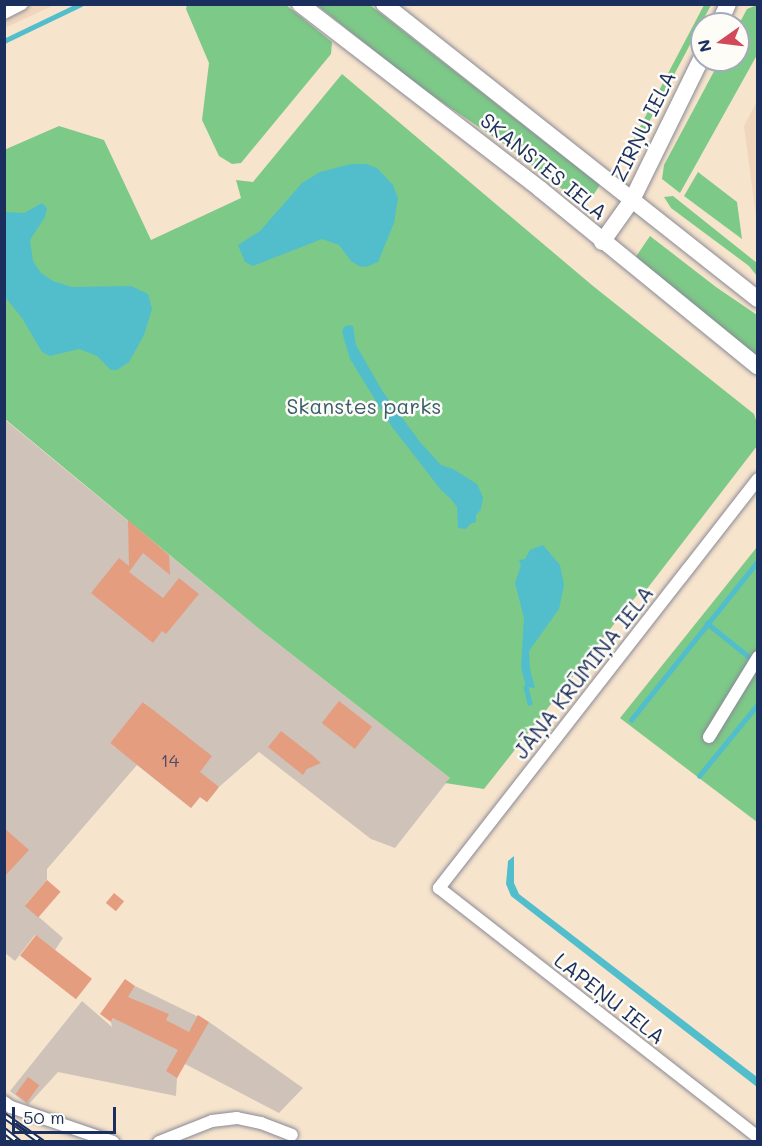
<!DOCTYPE html>
<html>
<head>
<meta charset="utf-8">
<style>
	body { margin:0 }
	#map { position:relative; width:762px; height:1146px; overflow:hidden; background:#f7e4cd; font-family:Mali,sans-serif }
	div>[style] { position:absolute }
	.built>* { inset:0; background:#f0d6bc }
	.industrial>* { inset:0; background:#cec2b9 }
	.green>* { inset:0; background:#7dc988 }
	.water>* { inset:0; background:#52becc }
	.stream>* { height:4.5px; margin:-2.25px; padding:0 2.25px; transform-origin:2.25px; border-radius:2.25px; background:#52becc }
	.building>* { inset:0; background:#e59d80; transform-origin:0 0 }
	.roads { filter:drop-shadow(0 0 2px #898a96) drop-shadow(0 0 2px #898a96) }
	.street>* { height:12px; margin:-6px; padding:0 6px; transform-origin:6px; border-radius:6px; background:#fff }
	.secondary>* { height:16px; margin:-8px; padding:0 8px; transform-origin:8px; border-radius:8px; background:#fff }
	.rail>* { height:7px; margin-top:-3.5px; transform-origin:0; background:repeating-linear-gradient(90deg,#fdfcf7 0 14px,#1b2f5e 0 28px); box-sizing:border-box; border-block:2px solid #1b2f5e }
	span { translate:-50% -50%; white-space:nowrap; text-align:center; line-height:1.15; -webkit-text-stroke:5px #fdfcf7; paint-order:stroke }
	.number-label { font-size:18px; color:#4e4a66 }
	.number-label span { -webkit-text-stroke-width:0 }
	.street-label { font-size:21px; color:#1b2f5e }
	.park-label { font-size:21px; color:#385d6b }
	.frame { position:absolute; inset:0; border:6px solid #1b2f5e; pointer-events:none }
	.north { position:absolute; left:690px; top:12px; width:60px; height:60px; box-sizing:border-box; background:#fdfcf7; border:2px solid #a3aaba; border-radius:50%; rotate:256deg; font-size:16px; font-weight:700; line-height:24px; text-align:center; color:#1b2f5e }
	.north::after { content:''; display:block; margin:auto; width:21px; height:27px; background:#d1495b; clip-path:polygon(50% 0,100% 100%,50% 72%,0 100%) }
	.scale { position:absolute; left:12px; top:1107px; width:104px; height:27px; box-sizing:border-box; border:3px solid #1b2f5e; border-top:0; padding-left:8px; font-size:18px; line-height:21px; white-space:nowrap; color:#1b2f5e; -webkit-text-stroke:4px #fdfcf7; paint-order:stroke }
</style>
</head>
<body>
<div id="map">
	<div class="built">
		<div style="clip-path:polygon(5px 5px,54px 5px,5px 28px)"></div>
		<div style="clip-path:polygon(757px 101px,757px 224px,744px 126px)"></div>
	</div>
	<div class="industrial">
		<div style="clip-path:polygon(evenodd,4px 419px,258px 628px,450px 778px,395px 848px,371px 839px,259px 752px,219px 787px,207px 802px,200px 797px,191px 808px,137px 765px,47px 869px,47px 880px,25px 905px,63px 938px,55px 950px,35px 935px,15px 961px,5px 953px,4px 419px,144px 702px,150px 708px,116px 748px,110px 743px,144px 702px)"></div>
		<div style="clip-path:polygon(135px 986px,209px 1022px,303px 1088px,279px 1113px,185px 1064px,177px 1078px,176px 1096px,58px 1072px,28px 1105px,10px 1091px,82px 1001px,112px 1027px,111px 1022px)"></div>
	</div>
	<div class="green">
		<div style="clip-path:polygon(187px 5px,286px 5px,332px 42px,331px 54px,241px 163px,232px 164px,219px 156px,202px 120px,209px 63px,186px 9px)"></div>
		<div style="clip-path:polygon(317px 5px,370px 5px,600px 185px,585px 207px,507px 146px,421px 88px)"></div>
		<div style="clip-path:polygon(704px 5px,711px 5px,631px 156px,625px 160px,623px 159px)"></div>
		<div style="clip-path:polygon(757px 5px,757px 55px,680px 193px,662px 179px,664px 165px,720px 60px,738px 60px,738px 26px,747px 9px)"></div>
		<div style="clip-path:polygon(342px 74px,593px 286px,754px 414px,757px 423px,757px 446px,643px 594px,641px 590px,484px 789px,445px 783px,450px 778px,258px 628px,5px 419px,4px 150px,59px 126px,104px 140px,151px 240px,241px 198px,236px 180px,253px 182px)"></div>
		<div style="clip-path:polygon(698px 172px,737px 202px,742px 239px,684px 196px)"></div>
		<div style="clip-path:polygon(673px 196px,757px 263px,757px 276px,749px 266px,671px 208px,664px 197px)"></div>
		<div style="clip-path:polygon(650px 236px,716px 287px,757px 315px,757px 356px,635px 258px)"></div>
		<div style="clip-path:polygon(757px 547px,757px 822px,620px 718px)"></div>
	</div>
	<div class="water">
		<div style="clip-path:polygon(351px 164px,366px 164px,377px 168px,393px 185px,398px 198px,394px 223px,378px 262px,366px 267px,359px 266px,351px 261px,339px 245px,322px 239px,253px 266px,245px 262px,238px 245px,260px 231px,302px 183px,320px 172px)"></div>
		<div style="clip-path:polygon(42px 203px,47px 208px,45px 217px,30px 240px,33px 261px,41px 273px,53px 281px,72px 287px,131px 286px,148px 294px,152px 309px,144px 335px,129px 362px,117px 370px,111px 370px,97px 356px,79px 349px,50px 356px,42px 352px,22px 318px,5px 297px,5px 212px,24px 213px)"></div>
		<div style="clip-path:polygon(349px 325px,353px 326px,356px 345px,383px 392px,420px 442px,441px 465px,453px 469px,477px 484px,483px 497px,481px 509px,476px 515px,476px 522px,470px 524px,466px 529px,458px 528px,457px 507px,451px 499px,441px 490px,392px 427px,350px 359px,342px 332px,344px 327px)"></div>
		<div style="clip-path:polygon(543px 545px,560px 565px,564px 585px,559px 609px,529px 651px,530px 669px,535px 688px,526px 687px,521px 667px,524px 618px,515px 583px,521px 565px,519px 560px,525px 559px,530px 550px)"></div>
		<div style="clip-path:polygon(514px 856px,514px 883px,519px 894px,757px 1077px,757px 1087px,511px 896px,506px 884px,508px 861px)"></div>
	</div>
	<div class="stream">
		<div style="left:4px;top:41px;width:85px;rotate:-25.7deg"></div>
		<div style="left:707px;top:623px;width:59px;rotate:38.8deg"></div>
		<div style="left:526px;top:687px;width:16px;rotate:76deg"></div>
		<div style="left:631px;top:720px;width:203px;rotate:-51.4deg"></div>
		<div style="left:699px;top:776px;width:93px;rotate:-50.7deg"></div>
	</div>
	<div class="building">
		<div style="clip-path:polygon(128px 520px,169px 555px,170px 575px,143px 553px,129px 572px,163px 598px,179px 578px,199px 594px,166px 634px,162px 631px,153px 643px,91px 593px,119px 558px,129px 566px)"></div>
		<div style="left:339px;top:701px;width:42px;height:28px;rotate:38deg"></div>
		<div style="clip-path:polygon(143px 702px,212px 756px,200px 772px,219px 787px,207px 802px,200px 797px,191px 808px,110px 743px)"></div>
		<div style="clip-path:polygon(281px 731px,312px 755px,321px 763px,307px 769px,303px 775px,268px 747px)"></div>
		<div style="clip-path:polygon(4px 828px,29px 850px,4px 877px)"></div>
		<div style="left:47px;top:880px;width:18px;height:34px;rotate:41deg"></div>
		<div style="left:114px;top:893px;width:13px;height:13px;rotate:39deg"></div>
		<div style="left:36px;top:935px;width:71px;height:26px;rotate:38deg"></div>
		<div style="clip-path:polygon(125px 979px,135px 986px,128px 997px,169px 1014px,166px 1020px,189px 1032px,198px 1015px,209px 1022px,177px 1078px,166px 1071px,178px 1050px,113px 1018px,111px 1022px,100px 1014px)"></div>
		<div style="left:28px;top:1077px;width:14px;height:21px;rotate:36deg"></div>
	</div>
	<div class="roads">
		<div class="street">
			<div style="left:4px;top:13px;width:20px;rotate:-27deg"></div>
			<div style="left:758px;top:479px;width:519px;rotate:127.95deg"></div>
			<div style="left:439px;top:888px;width:405px;rotate:38deg"></div>
			<div style="left:709px;top:737px;width:94px;rotate:-58.5deg"></div>
			<div style="left:4px;top:1102px;width:9px;rotate:36deg"></div>
			<div style="left:11px;top:1107px;width:108px;rotate:18.9deg"></div>
			<div style="left:159px;top:1142px;width:57px;rotate:-21.6deg"></div>
			<div style="left:212px;top:1121px;width:25px;rotate:-7deg"></div>
			<div style="left:237px;top:1118px;width:25px;rotate:12deg"></div>
			<div style="left:261px;top:1123px;width:33px;rotate:21deg"></div>
		</div>
		<div class="secondary">
			<div style="left:300px;top:4px;width:303px;rotate:37.6deg"></div>
			<div style="left:540px;top:189px;width:281px;rotate:39.2deg"></div>
			<div style="left:384px;top:4px;width:476px;rotate:38.3deg"></div>
			<div style="left:719px;top:24px;width:22px;rotate:-66deg"></div>
			<div style="left:602px;top:242px;width:52px;rotate:-54.5deg"></div>
			<div style="left:632px;top:200px;width:159px;rotate:-63.9deg"></div>
		</div>
	</div>
	<div class="rail">
		<div style="left:4px;top:1115px;width:47px;rotate:35.4deg"></div>
		<div style="left:4px;top:1130px;width:19px;rotate:39deg"></div>
	</div>
	<div class="number-label">
		<span style="left:170px;top:760px">14</span>
	</div>
	<div class="street-label">
		<span style="left:643px;top:126px;rotate:-64deg">ZIRŅU IELA</span>
		<span style="left:544px;top:166px;rotate:39deg">SKANSTES IELA</span>
		<span style="left:583px;top:672px;rotate:-52deg">JĀŅA KRŪMIŅA IELA</span>
		<span style="left:610px;top:998px;rotate:38deg">LAPEŅU IELA</span>
	</div>
	<div class="park-label">
		<span style="left:364px;top:406px">Skanstes parks</span>
	</div>
	<div class="frame"></div>
	<div class="north">N</div>
	<div class="scale">50 m</div>
</div>
</body>
</html>
